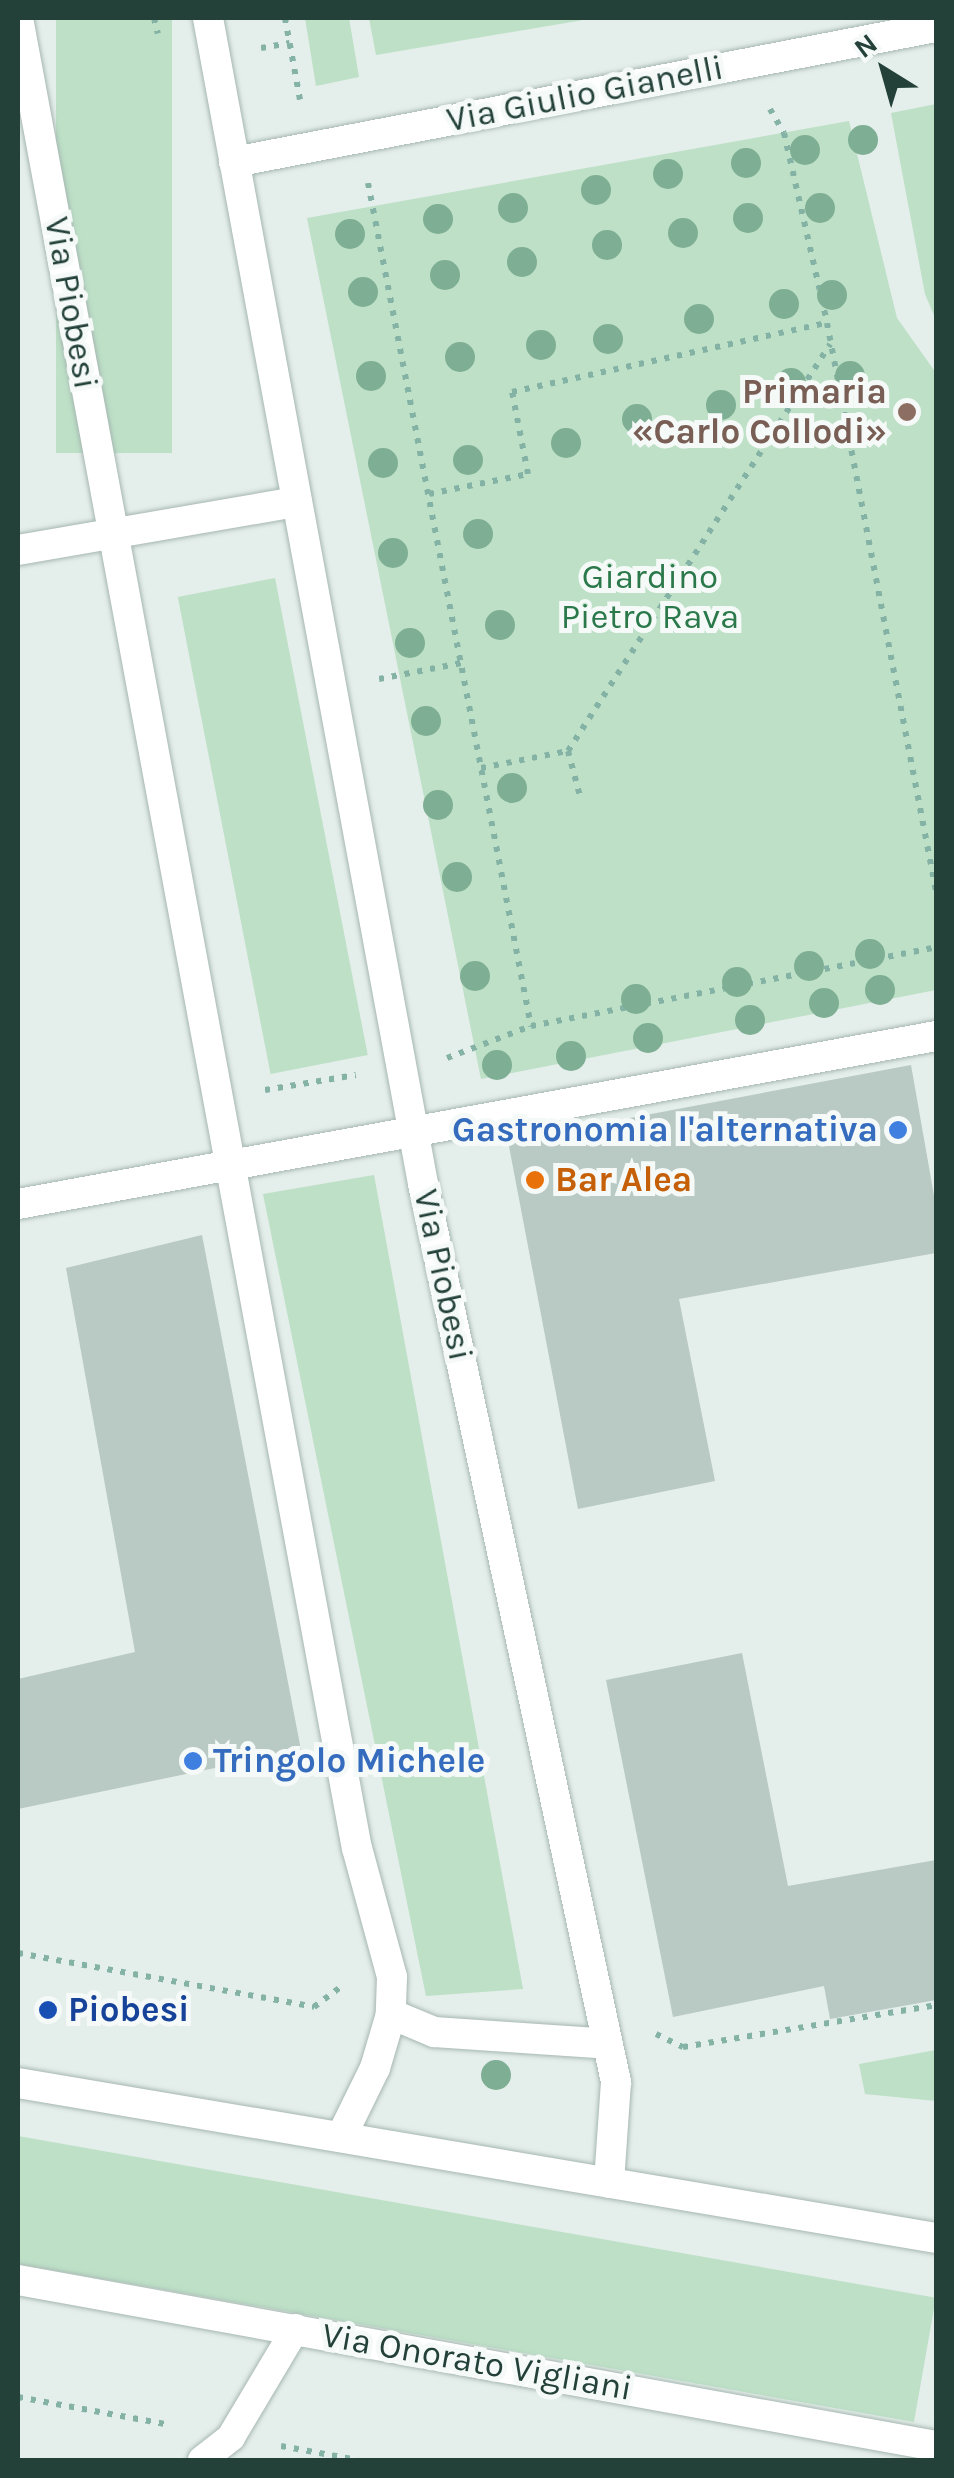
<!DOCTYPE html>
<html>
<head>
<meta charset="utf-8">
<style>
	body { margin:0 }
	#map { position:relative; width:954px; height:2478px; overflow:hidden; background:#e4eeea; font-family:Karla,sans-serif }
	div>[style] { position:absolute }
	.green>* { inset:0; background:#bde0c7; transform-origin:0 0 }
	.building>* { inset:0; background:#b9c9c3 }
	.path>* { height:6px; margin-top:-3px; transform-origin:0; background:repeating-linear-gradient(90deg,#84b3a5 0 5px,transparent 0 13px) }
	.roads { filter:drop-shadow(0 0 2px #a6b7b1) drop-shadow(0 0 2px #a6b7b1) }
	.lane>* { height:28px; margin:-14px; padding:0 14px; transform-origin:14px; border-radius:14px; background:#fff }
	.street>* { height:30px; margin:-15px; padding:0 15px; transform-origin:15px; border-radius:15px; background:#fff }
	.secondary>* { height:30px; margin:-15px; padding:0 15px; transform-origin:15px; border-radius:15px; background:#fff }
	.trees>* { width:30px; height:30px; margin:-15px; border-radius:50%; background:#7eae93 }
	.dots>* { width:28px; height:28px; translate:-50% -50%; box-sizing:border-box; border:5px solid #f5faf8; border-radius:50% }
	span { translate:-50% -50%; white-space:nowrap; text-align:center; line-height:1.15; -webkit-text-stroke:10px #f5faf8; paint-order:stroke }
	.street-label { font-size:35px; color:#234139 }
	.education-label { font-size:35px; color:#785e54; font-weight:700 }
	.right { translate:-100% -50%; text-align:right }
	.park-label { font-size:35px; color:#2b794b }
	.shop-label { font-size:35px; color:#366cbe; font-weight:700 }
	.left { translate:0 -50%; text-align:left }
	.food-label { font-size:35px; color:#c56008; font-weight:700 }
	.transit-label { font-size:35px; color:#164399; font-weight:700 }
	.frame { position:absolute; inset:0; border:20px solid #234139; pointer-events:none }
	.north { position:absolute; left:834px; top:20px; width:100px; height:100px; -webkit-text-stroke:8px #f5faf8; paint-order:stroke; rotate:323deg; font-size:28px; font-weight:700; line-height:40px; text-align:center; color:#234139 }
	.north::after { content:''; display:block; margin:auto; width:35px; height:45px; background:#234139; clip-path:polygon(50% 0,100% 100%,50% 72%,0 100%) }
</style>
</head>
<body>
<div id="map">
	<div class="green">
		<div style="left:56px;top:18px;width:116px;height:435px"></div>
		<div style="clip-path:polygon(305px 18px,349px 18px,359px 77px,316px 86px)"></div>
		<div style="clip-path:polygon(369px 18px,595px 18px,376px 55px)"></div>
		<div style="clip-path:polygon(936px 104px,936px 320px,925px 294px,891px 113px)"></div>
		<div style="clip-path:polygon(849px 121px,897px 318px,936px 373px,936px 990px,481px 1079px,307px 218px)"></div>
		<div style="left:275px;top:578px;width:486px;height:99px;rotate:79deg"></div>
		<div style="clip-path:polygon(374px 1175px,523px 1989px,426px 1996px,263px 1194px)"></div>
		<div style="clip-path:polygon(936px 2050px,936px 2101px,865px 2094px,859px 2064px)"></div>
		<div style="left:18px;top:2136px;width:932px;height:126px;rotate:10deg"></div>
	</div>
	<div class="building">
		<div style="clip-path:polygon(911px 1065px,936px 1207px,936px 1253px,679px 1299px,715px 1481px,578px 1509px,508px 1141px)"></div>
		<div style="clip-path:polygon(202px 1235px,301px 1750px,18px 1809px,18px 1679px,135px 1652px,66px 1268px)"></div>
		<div style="clip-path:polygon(742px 1653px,788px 1886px,936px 1860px,936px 2000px,830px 2019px,824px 1986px,673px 2017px,606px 1680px)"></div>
	</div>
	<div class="path">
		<div style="left:154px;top:18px;width:16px;rotate:76deg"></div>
		<div style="left:285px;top:18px;width:83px;rotate:79.6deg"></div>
		<div style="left:261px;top:48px;width:29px;rotate:-10deg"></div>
		<div style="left:770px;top:109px;width:28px;rotate:60deg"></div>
		<div style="left:784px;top:133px;width:195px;rotate:77.2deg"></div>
		<div style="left:827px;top:323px;width:578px;rotate:79.14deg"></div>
		<div style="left:368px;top:183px;width:859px;rotate:79.06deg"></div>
		<div style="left:771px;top:437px;width:76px;rotate:-10.6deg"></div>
		<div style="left:429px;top:494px;width:101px;rotate:-11.4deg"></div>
		<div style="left:528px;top:474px;width:84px;rotate:-101deg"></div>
		<div style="left:512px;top:392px;width:322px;rotate:-12.4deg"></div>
		<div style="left:379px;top:679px;width:84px;rotate:-11deg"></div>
		<div style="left:568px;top:751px;width:47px;rotate:75.1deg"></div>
		<div style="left:481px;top:768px;width:89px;rotate:-11.1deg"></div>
		<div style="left:568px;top:751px;width:484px;rotate:-57.2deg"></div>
		<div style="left:447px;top:1058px;width:90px;rotate:-20.9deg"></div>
		<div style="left:531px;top:1026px;width:413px;rotate:-11deg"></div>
		<div style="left:265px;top:1090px;width:92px;rotate:-9.4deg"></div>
		<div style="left:18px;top:1953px;width:301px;rotate:10.3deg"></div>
		<div style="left:314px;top:2007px;width:38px;rotate:-37deg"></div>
		<div style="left:656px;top:2034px;width:30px;rotate:26deg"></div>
		<div style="left:683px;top:2047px;width:256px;rotate:-9.4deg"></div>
		<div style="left:18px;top:2397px;width:155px;rotate:10.4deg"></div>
		<div style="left:281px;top:2446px;width:78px;rotate:10.3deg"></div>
	</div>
	<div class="roads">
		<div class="lane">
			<div style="left:202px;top:2460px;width:37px;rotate:-38deg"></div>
			<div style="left:231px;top:2437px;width:127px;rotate:-59.2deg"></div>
		</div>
		<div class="street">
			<div style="left:18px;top:18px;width:1861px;rotate:79.51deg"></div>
			<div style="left:357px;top:1848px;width:134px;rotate:74.8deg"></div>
			<div style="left:392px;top:1977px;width:37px;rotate:92deg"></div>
			<div style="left:391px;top:2014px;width:56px;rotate:106.5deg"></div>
			<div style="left:375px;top:2068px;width:75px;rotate:116.2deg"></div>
			<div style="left:208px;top:18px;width:1186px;rotate:79.55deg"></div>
			<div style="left:423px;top:1184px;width:919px;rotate:77.87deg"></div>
			<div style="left:616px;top:2082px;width:101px;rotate:94deg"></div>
			<div style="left:234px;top:162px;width:715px;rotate:-10.89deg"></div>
			<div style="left:18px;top:550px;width:283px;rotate:-9.8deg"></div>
			<div style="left:18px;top:1204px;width:933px;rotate:-10.37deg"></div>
			<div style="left:391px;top:2014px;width:47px;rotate:22.7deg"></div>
			<div style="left:434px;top:2032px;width:174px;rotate:3.9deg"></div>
		</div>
		<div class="secondary">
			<div style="left:18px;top:2083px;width:931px;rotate:9.58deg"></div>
			<div style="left:18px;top:2280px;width:933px;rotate:10.25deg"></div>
		</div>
	</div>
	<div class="trees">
		<div style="left:863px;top:140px"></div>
		<div style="left:805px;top:150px"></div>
		<div style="left:746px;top:163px"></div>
		<div style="left:668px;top:174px"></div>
		<div style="left:596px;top:190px"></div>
		<div style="left:513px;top:208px"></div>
		<div style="left:820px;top:208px"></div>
		<div style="left:748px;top:218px"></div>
		<div style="left:438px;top:219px"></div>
		<div style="left:683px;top:233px"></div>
		<div style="left:350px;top:234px"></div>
		<div style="left:607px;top:245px"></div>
		<div style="left:522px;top:262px"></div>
		<div style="left:445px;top:275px"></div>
		<div style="left:363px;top:292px"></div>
		<div style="left:832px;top:295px"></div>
		<div style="left:784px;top:304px"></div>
		<div style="left:699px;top:319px"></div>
		<div style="left:608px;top:339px"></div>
		<div style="left:541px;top:345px"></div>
		<div style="left:460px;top:357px"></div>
		<div style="left:371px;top:376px"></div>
		<div style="left:850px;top:376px"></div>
		<div style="left:791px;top:383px"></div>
		<div style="left:721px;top:405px"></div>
		<div style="left:637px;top:419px"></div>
		<div style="left:566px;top:443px"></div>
		<div style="left:468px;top:460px"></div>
		<div style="left:383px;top:463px"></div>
		<div style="left:478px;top:534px"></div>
		<div style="left:393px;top:553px"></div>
		<div style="left:500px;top:625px"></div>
		<div style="left:410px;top:643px"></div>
		<div style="left:426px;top:721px"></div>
		<div style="left:512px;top:788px"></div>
		<div style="left:438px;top:805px"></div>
		<div style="left:457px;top:877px"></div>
		<div style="left:870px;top:954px"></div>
		<div style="left:809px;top:966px"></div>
		<div style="left:475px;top:976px"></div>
		<div style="left:737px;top:982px"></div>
		<div style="left:880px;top:990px"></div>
		<div style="left:636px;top:999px"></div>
		<div style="left:824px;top:1003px"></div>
		<div style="left:750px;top:1020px"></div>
		<div style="left:648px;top:1038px"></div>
		<div style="left:571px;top:1056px"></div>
		<div style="left:497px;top:1065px"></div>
		<div style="left:496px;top:2075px"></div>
	</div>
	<div class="dots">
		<div style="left:907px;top:412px;background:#8d6e63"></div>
		<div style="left:898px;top:1130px;background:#3f7fe0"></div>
		<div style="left:535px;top:1180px;background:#e8710a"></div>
		<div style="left:193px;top:1761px;background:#3f7fe0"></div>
		<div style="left:48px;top:2010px;background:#1a4fb4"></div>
	</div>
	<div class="street-label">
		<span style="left:585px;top:94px;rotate:-11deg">Via Giulio Gianelli</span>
		<span style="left:71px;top:303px;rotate:80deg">Via Piobesi</span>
		<span style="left:443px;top:1275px;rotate:78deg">Via Piobesi</span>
		<span style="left:477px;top:2362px;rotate:10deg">Via Onorato Vigliani</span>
	</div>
	<div class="education-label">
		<span class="right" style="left:887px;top:412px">Primaria<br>«Carlo Collodi»</span>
	</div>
	<div class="park-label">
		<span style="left:650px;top:597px">Giardino<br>Pietro Rava</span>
	</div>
	<div class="shop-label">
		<span class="right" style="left:878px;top:1130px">Gastronomia l'alternativa</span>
		<span class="left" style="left:213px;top:1761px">Tringolo Michele</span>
	</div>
	<div class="food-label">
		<span class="left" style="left:555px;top:1180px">Bar Alea</span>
	</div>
	<div class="transit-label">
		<span class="left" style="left:68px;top:2010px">Piobesi</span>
	</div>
	<div class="frame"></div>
	<div class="north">N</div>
</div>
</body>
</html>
